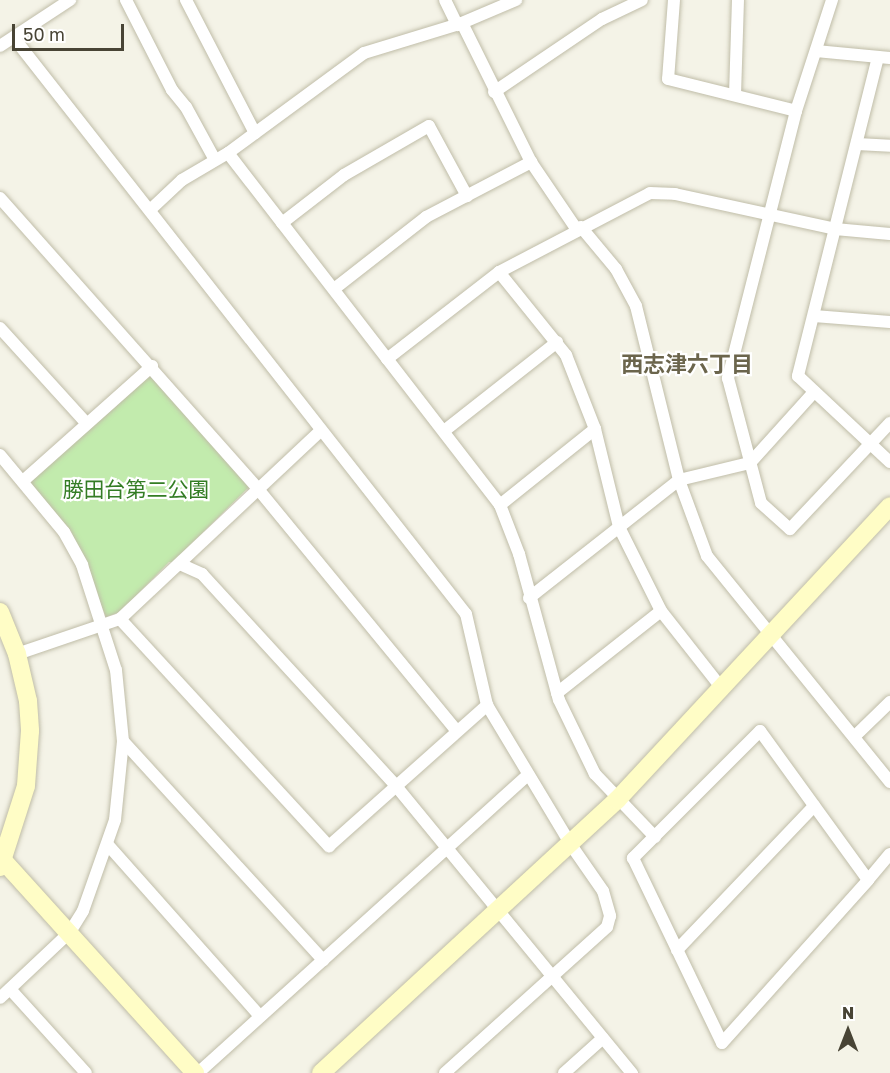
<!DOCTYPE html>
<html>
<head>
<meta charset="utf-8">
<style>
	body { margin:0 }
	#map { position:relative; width:890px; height:1073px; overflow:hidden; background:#f4f3e7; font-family:"Golos Text","Noto Sans JP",sans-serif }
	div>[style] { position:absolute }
	.green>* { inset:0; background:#c2ebad }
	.roads { filter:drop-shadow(0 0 2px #c0bda8) drop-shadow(0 0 2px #c0bda8) }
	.street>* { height:12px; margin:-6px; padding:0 6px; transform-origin:6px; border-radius:6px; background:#fff }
	.secondary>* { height:18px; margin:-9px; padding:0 9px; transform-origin:9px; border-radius:9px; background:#fffdc6 }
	span { translate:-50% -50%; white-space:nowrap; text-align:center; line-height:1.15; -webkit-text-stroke:4.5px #fff; paint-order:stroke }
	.park-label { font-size:21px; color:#347d25 }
	.neighbourhood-label { font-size:22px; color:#6b654c; font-weight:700 }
	.north { position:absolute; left:818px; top:1001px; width:60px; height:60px; -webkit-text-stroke:4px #fff; paint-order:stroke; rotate:0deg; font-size:16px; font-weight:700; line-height:24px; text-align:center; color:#484435 }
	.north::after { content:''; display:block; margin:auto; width:21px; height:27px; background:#484435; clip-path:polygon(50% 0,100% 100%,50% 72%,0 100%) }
	.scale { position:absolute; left:12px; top:24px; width:112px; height:27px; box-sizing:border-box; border:3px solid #484435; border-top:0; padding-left:8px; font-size:18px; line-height:21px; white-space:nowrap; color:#484435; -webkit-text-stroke:4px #fff; paint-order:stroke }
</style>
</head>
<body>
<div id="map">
	<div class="green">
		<div style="clip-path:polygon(151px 375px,249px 487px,185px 550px,179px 562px,169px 562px,120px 612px,106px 617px,71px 531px,29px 482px)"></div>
	</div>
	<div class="roads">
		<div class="street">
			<div style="left:126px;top:0;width:101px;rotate:62.9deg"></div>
			<div style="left:172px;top:90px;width:22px;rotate:51deg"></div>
			<div style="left:186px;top:107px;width:60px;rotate:61.3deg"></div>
			<div style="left:186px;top:0;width:150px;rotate:62.6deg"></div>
			<div style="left:445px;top:0;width:28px;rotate:64deg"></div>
			<div style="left:674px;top:0;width:79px;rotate:94.3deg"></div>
			<div style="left:668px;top:79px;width:132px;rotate:14deg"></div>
			<div style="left:832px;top:0;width:117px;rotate:108deg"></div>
			<div style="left:796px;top:111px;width:276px;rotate:104.3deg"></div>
			<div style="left:728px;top:378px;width:129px;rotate:75.2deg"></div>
			<div style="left:761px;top:503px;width:39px;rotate:42deg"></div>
			<div style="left:790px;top:529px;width:146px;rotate:-46.7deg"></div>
			<div style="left:462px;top:23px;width:155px;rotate:63.6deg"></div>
			<div style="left:531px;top:162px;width:82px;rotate:55.9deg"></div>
			<div style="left:14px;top:38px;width:732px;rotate:51.88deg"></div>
			<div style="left:466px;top:614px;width:93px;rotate:77deg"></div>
			<div style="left:487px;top:705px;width:163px;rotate:59deg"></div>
			<div style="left:571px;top:845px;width:56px;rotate:55.2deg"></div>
			<div style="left:603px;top:891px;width:26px;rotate:74deg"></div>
			<div style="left:610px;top:916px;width:11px;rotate:105deg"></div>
			<div style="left:607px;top:927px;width:218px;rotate:138deg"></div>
			<div style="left:0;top:46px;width:84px;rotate:-33.3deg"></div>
			<div style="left:816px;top:51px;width:74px;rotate:5.4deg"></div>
			<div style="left:878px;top:57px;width:329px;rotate:104.1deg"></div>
			<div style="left:798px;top:376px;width:126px;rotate:43.1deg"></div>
			<div style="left:494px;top:92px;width:130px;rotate:-34.1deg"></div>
			<div style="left:602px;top:19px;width:44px;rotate:-25.4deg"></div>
			<div style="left:735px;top:95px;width:95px;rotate:-88.2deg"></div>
			<div style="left:857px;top:144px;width:33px;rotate:3deg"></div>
			<div style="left:228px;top:153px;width:445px;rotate:52.3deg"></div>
			<div style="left:500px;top:505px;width:53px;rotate:68.8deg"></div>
			<div style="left:519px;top:554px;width:151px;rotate:74.7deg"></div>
			<div style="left:559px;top:700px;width:82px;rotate:64.1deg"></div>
			<div style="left:595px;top:774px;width:87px;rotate:46.4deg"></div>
			<div style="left:0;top:198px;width:389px;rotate:48.4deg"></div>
			<div style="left:258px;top:489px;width:313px;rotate:50.6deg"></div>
			<div style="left:150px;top:210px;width:44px;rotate:-43.2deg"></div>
			<div style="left:182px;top:180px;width:53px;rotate:-30.4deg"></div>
			<div style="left:228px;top:153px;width:169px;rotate:-36.3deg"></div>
			<div style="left:364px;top:53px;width:102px;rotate:-17deg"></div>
			<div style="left:462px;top:23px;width:59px;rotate:-23.1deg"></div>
			<div style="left:282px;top:223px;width:78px;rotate:-37.7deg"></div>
			<div style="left:344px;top:175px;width:98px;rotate:-30deg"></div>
			<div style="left:429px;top:126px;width:80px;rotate:61.5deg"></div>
			<div style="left:581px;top:227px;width:55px;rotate:50.2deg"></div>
			<div style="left:616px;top:269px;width:42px;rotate:61.6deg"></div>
			<div style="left:636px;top:306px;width:179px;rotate:76.1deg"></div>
			<div style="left:679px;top:480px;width:81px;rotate:69.8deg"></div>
			<div style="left:707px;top:556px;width:291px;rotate:51deg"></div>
			<div style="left:499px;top:272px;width:107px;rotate:51.1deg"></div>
			<div style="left:566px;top:355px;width:79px;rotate:68.6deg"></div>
			<div style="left:595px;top:429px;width:101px;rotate:76.2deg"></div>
			<div style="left:619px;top:527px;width:94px;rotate:63.4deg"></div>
			<div style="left:661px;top:611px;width:95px;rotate:51.8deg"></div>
			<div style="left:334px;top:289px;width:117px;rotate:-38deg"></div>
			<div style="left:426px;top:217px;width:119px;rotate:-27.6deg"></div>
			<div style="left:814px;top:316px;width:76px;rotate:4.5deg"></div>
			<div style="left:0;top:328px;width:128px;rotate:47.8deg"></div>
			<div style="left:387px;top:359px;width:142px;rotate:-37.8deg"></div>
			<div style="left:499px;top:272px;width:170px;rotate:-27.6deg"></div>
			<div style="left:650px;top:193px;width:25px;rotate:2deg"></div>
			<div style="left:675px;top:194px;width:164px;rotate:12.3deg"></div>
			<div style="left:835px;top:229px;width:55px;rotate:5.2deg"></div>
			<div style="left:444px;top:431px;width:144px;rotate:-38.2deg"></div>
			<div style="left:0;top:455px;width:100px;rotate:50.3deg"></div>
			<div style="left:64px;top:532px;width:38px;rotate:61deg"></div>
			<div style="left:82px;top:565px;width:110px;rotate:72.1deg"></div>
			<div style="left:116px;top:670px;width:71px;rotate:84.4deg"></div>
			<div style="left:123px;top:741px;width:79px;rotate:95.8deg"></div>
			<div style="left:115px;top:820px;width:96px;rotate:109.4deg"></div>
			<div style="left:83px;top:911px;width:25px;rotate:122deg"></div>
			<div style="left:70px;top:932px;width:96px;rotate:136.7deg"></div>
			<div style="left:23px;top:481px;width:173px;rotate:-41.7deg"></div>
			<div style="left:500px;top:505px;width:122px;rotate:-38.7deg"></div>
			<div style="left:182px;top:565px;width:22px;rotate:24deg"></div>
			<div style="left:202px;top:574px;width:287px;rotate:47.5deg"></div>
			<div style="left:396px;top:786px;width:372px;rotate:50.6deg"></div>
			<div style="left:529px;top:598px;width:191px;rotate:-38.2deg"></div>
			<div style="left:679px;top:480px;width:73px;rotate:-13.5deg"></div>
			<div style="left:750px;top:463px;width:96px;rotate:-48deg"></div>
			<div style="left:120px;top:619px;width:309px;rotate:47.4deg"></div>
			<div style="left:329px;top:846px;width:212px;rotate:-41.7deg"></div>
			<div style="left:17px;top:654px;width:109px;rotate:-18.8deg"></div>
			<div style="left:120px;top:619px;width:274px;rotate:-43.2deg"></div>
			<div style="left:557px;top:693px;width:132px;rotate:-38.3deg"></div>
			<div style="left:855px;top:736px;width:49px;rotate:-44.2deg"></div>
			<div style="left:123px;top:741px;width:297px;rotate:47.6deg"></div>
			<div style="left:108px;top:845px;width:229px;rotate:48.4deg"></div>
			<div style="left:868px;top:880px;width:184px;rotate:-125.9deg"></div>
			<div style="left:760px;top:731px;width:180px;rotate:135deg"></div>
			<div style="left:633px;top:858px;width:205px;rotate:64.3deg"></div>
			<div style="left:722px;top:1043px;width:219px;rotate:-48.1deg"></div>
			<div style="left:868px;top:880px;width:34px;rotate:-50deg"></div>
			<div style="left:677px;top:950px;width:199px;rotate:-46.4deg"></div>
			<div style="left:10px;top:989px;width:113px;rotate:47.9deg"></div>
			<div style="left:198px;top:1073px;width:445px;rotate:-42.1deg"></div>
			<div style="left:564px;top:1073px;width:52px;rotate:-41.9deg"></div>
		</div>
		<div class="secondary">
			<div style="left:0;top:612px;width:45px;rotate:68deg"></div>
			<div style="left:17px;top:654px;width:48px;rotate:76.8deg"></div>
			<div style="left:28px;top:701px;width:30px;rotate:86deg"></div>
			<div style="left:30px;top:731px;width:55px;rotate:94.2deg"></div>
			<div style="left:26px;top:786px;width:85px;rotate:107.8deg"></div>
			<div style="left:0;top:857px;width:291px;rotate:47.9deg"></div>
			<div style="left:321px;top:1073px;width:403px;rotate:-42.7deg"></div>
			<div style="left:617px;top:800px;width:401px;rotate:-47.1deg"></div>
		</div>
	</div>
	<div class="park-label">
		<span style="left:136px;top:489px">勝田台第二公園</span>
	</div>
	<div class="neighbourhood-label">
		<span style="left:687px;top:364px">西志津六丁目</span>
	</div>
	<div class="north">N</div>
	<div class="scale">50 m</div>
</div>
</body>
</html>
